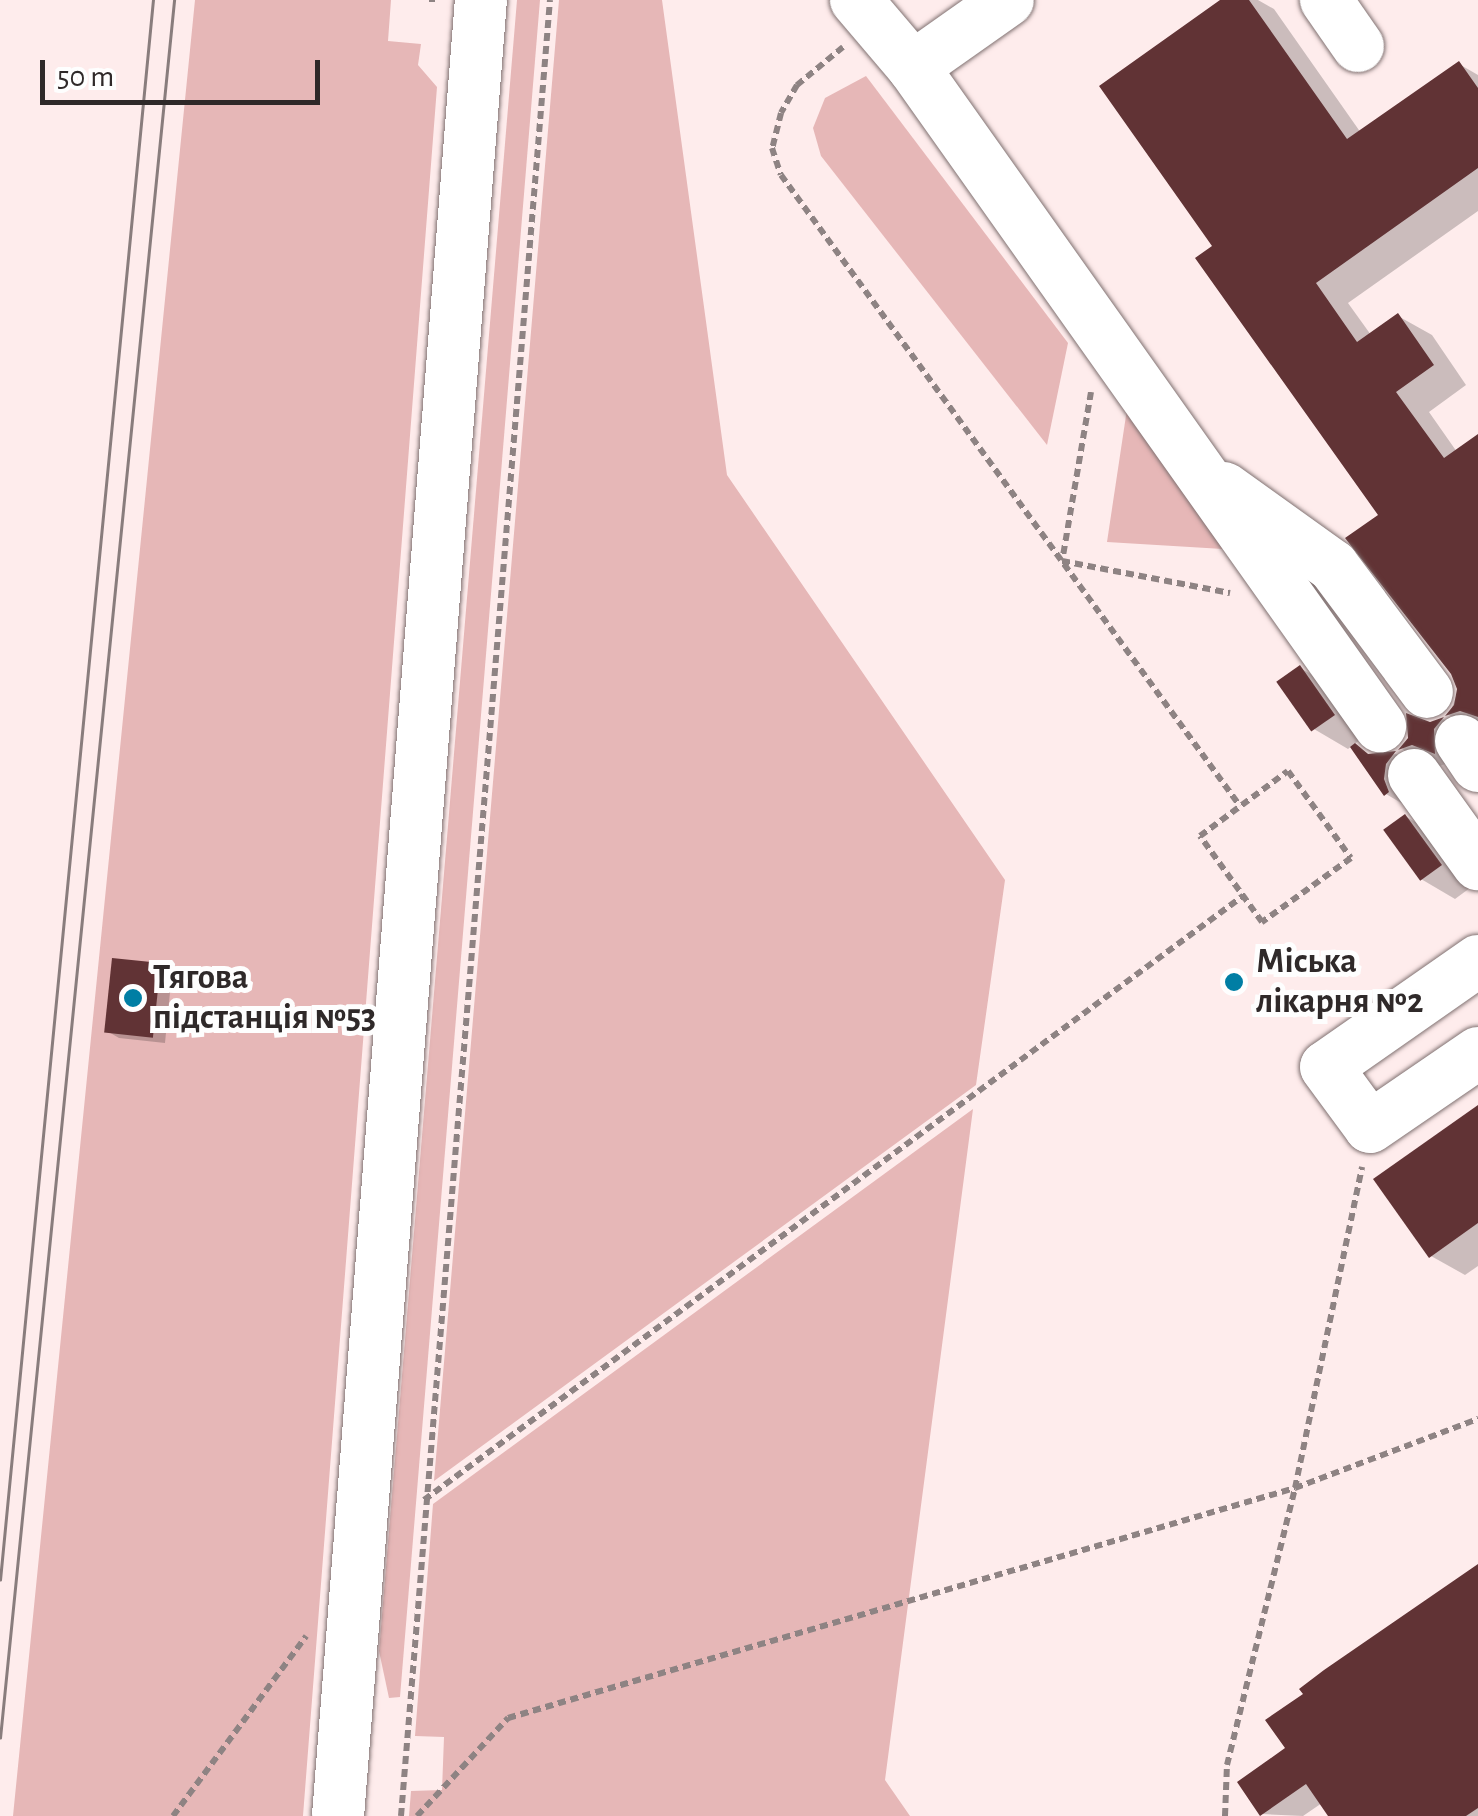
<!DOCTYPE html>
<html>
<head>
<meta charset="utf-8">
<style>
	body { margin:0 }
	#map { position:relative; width:1478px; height:1816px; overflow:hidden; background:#feecec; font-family:"Alegreya Sans",sans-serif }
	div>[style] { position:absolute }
	.green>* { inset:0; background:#e6b7b7 }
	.shadow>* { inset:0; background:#0003 }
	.building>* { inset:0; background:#613335; transform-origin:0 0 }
	.path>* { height:6px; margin-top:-3px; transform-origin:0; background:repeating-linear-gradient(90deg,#8e8383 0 8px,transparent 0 13px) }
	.roads { filter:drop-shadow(0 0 2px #807171) drop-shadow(0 0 2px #807171) }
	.minor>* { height:52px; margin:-26px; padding:0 26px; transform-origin:26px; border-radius:26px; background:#fff }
	.tram>* { height:2.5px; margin:-1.25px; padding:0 1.25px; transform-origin:1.25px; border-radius:1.25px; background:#897d7d }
	.dots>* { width:28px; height:28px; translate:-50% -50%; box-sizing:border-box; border:5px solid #fefefe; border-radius:50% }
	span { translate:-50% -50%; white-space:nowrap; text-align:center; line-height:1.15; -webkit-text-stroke:10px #fefefe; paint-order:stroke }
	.poi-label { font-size:35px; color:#2f2929; font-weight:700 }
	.left { translate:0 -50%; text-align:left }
	.scale { position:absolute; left:40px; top:60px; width:280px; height:45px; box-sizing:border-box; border:5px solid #2f2929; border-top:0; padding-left:12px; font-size:30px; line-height:35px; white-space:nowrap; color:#2f2929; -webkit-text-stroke:8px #fefefe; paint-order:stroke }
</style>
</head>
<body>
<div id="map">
	<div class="green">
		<div style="clip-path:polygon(195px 0,391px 0,388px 41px,421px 44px,418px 65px,437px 87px,303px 1816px,13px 1816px)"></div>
		<div style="clip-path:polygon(517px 0,540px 0,400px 1697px,389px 1698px,379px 1651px)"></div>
		<div style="clip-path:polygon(559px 0,662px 0,727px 475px,1005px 880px,976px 1085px,434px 1481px)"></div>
		<div style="clip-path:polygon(866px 76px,1068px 343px,1047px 445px,821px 156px,813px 128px,825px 98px)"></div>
		<div style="clip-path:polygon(1127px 409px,1223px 549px,1107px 542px)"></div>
		<div style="clip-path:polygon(973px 1109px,885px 1780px,910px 1816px,409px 1816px,411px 1791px,442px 1790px,444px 1737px,415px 1736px,433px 1504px)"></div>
	</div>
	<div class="shadow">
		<div style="clip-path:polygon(1225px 0,1258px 0,1274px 9px,1361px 133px,1459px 64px,1478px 75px,1478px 211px,1348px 303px,1371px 335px,1398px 316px,1432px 335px,1466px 385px,1429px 412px,1457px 452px,1478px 437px,1478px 732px,1449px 715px,1459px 689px,1381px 516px,1215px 247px)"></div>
		<div style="clip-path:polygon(1300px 668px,1334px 687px,1367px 735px,1353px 745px,1374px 757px,1396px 754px,1428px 772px,1420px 814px,1386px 794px,1352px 746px,1348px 749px,1314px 729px)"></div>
		<div style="clip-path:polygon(1443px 719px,1475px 738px,1448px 763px,1434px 768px,1402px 749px,1429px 724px)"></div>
		<div style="clip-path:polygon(1405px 816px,1439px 836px,1474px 885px,1455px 899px,1421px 879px)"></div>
		<div style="clip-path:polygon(160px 965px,172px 972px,165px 1043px,119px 1038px,107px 1031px)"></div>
		<div style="clip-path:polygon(1478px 1108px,1478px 1266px,1465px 1275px,1431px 1256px)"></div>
		<div style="clip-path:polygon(1478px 1568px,1478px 1816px,1331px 1816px,1322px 1803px,1303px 1816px,1262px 1814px,1288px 1749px)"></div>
	</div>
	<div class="building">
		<div style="clip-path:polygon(1220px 0,1249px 0,1347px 139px,1459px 61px,1478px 88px,1478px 168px,1316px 283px,1357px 342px,1398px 313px,1434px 365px,1396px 392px,1444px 458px,1478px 434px,1478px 717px,1460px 711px,1445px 716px,1454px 705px,1457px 689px,1451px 674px,1345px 538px,1378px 515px,1195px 258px,1212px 246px,1099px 86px)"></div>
		<div style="left:1300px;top:665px;width:61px;height:29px;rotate:55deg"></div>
		<div style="clip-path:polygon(1406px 713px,1430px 722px,1444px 717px,1434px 729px,1435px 754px,1412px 745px,1398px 750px,1408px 738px)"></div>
		<div style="clip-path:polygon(1355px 743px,1368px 754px,1396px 751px,1386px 764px,1384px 779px,1389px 792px,1384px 796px,1350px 747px)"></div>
		<div style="left:1405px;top:814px;width:63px;height:27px;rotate:54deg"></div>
		<div style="left:112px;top:958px;width:49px;height:75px;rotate:6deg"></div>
		<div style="clip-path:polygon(1478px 1105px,1478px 1223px,1429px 1258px,1373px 1179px)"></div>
		<div style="clip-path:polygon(1478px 1564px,1478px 1808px,1466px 1816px,1328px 1816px,1306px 1784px,1260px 1816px,1237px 1782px,1285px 1748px,1265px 1720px,1303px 1694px,1299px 1689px,1324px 1670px)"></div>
	</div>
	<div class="path">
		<div style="left:432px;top:2px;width:2px;rotate:-90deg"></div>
		<div style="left:843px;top:47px;width:60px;rotate:140.4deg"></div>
		<div style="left:797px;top:85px;width:32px;rotate:120deg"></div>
		<div style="left:781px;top:113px;width:36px;rotate:104deg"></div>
		<div style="left:772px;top:148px;width:28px;rotate:72deg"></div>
		<div style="left:781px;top:175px;width:780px;rotate:53.97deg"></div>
		<div style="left:1091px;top:392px;width:171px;rotate:99.7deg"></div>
		<div style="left:1062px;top:561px;width:171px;rotate:10.8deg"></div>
		<div style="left:1288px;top:771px;width:107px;rotate:54.1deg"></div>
		<div style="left:1351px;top:858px;width:110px;rotate:144.3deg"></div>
		<div style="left:1262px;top:922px;width:106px;rotate:-125.8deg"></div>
		<div style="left:1200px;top:836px;width:109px;rotate:-36.5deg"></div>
		<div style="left:424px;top:1500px;width:1018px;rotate:-36.41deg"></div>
		<div style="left:173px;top:1816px;width:224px;rotate:-53.5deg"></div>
		<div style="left:401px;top:1816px;width:1822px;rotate:-85.31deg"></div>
		<div style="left:417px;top:1816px;width:134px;rotate:-47.1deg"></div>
		<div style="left:508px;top:1718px;width:820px;rotate:-16.29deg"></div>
		<div style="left:1295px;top:1488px;width:196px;rotate:-20.7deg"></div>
		<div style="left:1225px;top:1816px;width:51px;rotate:-87.8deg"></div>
		<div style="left:1227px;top:1765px;width:285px;rotate:-76.2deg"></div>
		<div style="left:1295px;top:1488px;width:328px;rotate:-78.2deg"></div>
	</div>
	<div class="roads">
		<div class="minor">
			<div style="left:856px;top:0;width:88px;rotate:49.6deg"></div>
			<div style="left:913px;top:67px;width:808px;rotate:54.68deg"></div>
			<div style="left:1326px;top:0;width:56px;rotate:55.2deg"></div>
			<div style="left:913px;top:67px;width:116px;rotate:-35.2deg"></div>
			<div style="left:1224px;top:488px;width:134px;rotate:35.6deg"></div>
			<div style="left:1333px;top:566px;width:157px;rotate:53.3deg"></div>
			<div style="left:1461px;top:741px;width:30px;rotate:56deg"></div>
			<div style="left:1414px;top:775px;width:110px;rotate:54.3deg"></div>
			<div style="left:1478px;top:961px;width:185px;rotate:145.1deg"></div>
			<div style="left:1326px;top:1067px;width:74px;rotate:53.7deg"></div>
			<div style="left:1370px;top:1127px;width:131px;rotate:-34.4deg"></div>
			<div style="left:338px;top:1816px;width:1822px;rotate:-85.5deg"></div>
		</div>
	</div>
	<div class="tram">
		<div style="left:0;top:1580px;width:1587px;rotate:-84.47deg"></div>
		<div style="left:0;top:1738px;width:1747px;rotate:-84.28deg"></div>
	</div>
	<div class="dots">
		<div style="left:1234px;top:982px;background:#007ea4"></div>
		<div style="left:133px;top:998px;background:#007ea4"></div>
	</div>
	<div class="poi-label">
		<span class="left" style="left:1256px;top:982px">Міська<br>лікарня №2</span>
		<span class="left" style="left:153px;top:998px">Тягова<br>підстанція №53</span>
	</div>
	<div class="scale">50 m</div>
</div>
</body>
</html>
